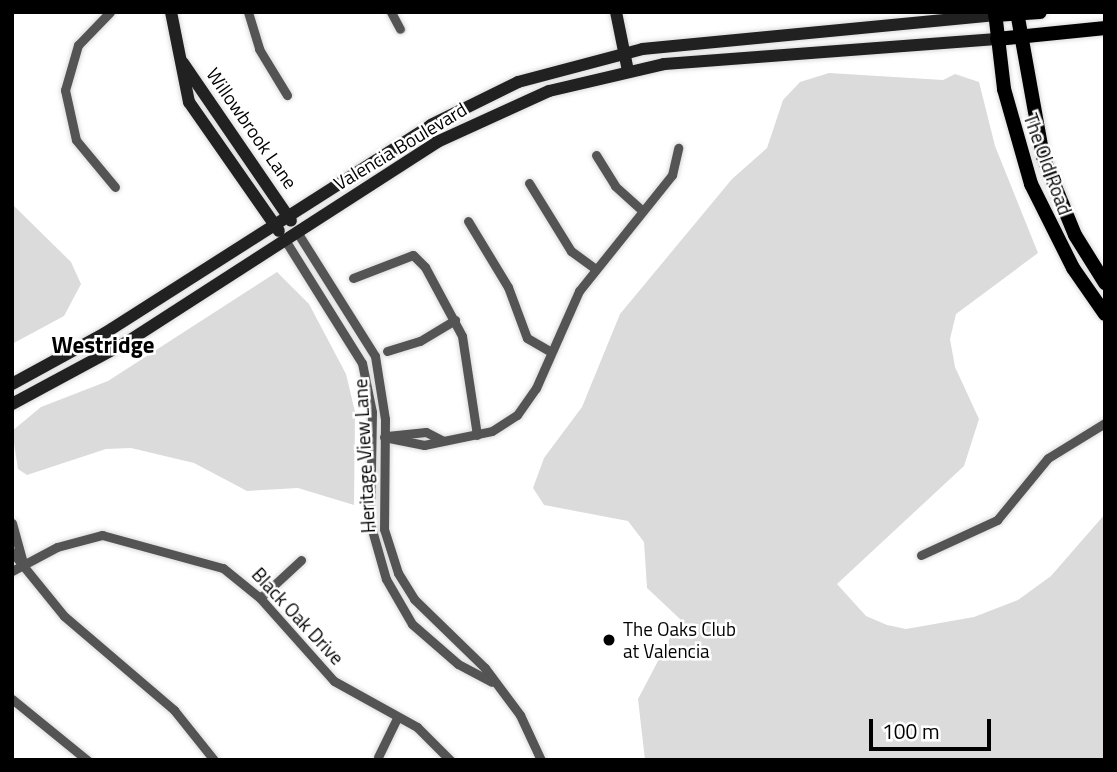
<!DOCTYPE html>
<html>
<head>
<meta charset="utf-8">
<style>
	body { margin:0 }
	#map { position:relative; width:1117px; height:772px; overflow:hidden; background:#fff; font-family:"Titillium Web",sans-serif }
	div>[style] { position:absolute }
	.green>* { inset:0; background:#dbdbdb }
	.roads { filter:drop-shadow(0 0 2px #dbdbdb) drop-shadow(0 0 2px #dbdbdb) }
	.street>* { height:9px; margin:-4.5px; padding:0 4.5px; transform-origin:4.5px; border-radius:4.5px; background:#545454 }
	.secondary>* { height:12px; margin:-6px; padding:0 6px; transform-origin:6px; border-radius:6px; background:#212121 }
	.primary>* { height:14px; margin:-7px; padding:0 7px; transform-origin:7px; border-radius:7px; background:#000 }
	.dots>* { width:19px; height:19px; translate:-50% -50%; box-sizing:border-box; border:4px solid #fff; border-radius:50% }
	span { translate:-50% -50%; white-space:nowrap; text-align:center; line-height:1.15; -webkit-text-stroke:5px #fff; paint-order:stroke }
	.street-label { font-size:19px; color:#000 }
	.poi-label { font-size:19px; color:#000 }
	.left { translate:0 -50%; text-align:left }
	.quarter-label { font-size:23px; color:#000; font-weight:700 }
	.frame { position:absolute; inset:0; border:14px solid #000; pointer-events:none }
	.scale { position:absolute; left:869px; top:719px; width:122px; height:32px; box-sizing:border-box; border:4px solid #000; border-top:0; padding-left:9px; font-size:21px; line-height:24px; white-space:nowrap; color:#000; -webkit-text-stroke:5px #fff; paint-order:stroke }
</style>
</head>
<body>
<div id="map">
	<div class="green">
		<div style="clip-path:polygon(829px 73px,943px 80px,955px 74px,979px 82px,995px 146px,1038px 253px,956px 314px,950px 339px,955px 367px,979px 419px,964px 466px,837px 584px,866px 616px,887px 625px,906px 629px,974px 617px,1018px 600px,1051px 576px,1105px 514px,1105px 760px,645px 760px,638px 699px,680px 619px,647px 588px,644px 542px,628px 521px,544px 505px,533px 488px,544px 458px,582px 407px,620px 314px,732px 179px,767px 148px,783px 100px,800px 82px)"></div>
		<div style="clip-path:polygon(12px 204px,71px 262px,81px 284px,64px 316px,12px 344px)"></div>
		<div style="clip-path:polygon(277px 272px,309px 304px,346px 374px,355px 412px,354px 505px,298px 488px,247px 491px,194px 463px,131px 448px,106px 449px,27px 475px,18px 469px,12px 431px,41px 407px,108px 381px)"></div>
	</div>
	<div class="roads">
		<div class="street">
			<div style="left:110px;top:12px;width:46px;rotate:134.1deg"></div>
			<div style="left:78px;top:45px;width:47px;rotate:106.1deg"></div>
			<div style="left:65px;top:90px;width:51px;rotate:77.6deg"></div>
			<div style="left:76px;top:140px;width:61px;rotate:50.3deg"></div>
			<div style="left:248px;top:12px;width:39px;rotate:73deg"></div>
			<div style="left:259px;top:49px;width:54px;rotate:58.7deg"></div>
			<div style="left:391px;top:12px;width:19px;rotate:62deg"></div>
			<div style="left:596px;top:155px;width:36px;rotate:58deg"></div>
			<div style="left:615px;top:186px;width:36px;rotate:42deg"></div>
			<div style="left:529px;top:183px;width:80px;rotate:58.3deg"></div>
			<div style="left:571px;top:251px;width:29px;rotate:36deg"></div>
			<div style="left:468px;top:221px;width:77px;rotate:58.8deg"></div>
			<div style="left:508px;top:287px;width:54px;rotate:69.6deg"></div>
			<div style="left:527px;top:338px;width:28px;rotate:30deg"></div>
			<div style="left:297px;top:232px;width:146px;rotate:57.8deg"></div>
			<div style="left:375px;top:356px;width:64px;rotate:81deg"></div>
			<div style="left:385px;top:419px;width:110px;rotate:90.5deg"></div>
			<div style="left:384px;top:529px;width:46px;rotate:72.3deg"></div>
			<div style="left:398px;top:573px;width:31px;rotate:58deg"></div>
			<div style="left:414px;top:599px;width:99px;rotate:44.2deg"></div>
			<div style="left:485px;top:668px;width:59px;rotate:53.3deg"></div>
			<div style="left:520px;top:715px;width:50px;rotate:65deg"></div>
			<div style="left:285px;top:240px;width:145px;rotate:58deg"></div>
			<div style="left:362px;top:363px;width:50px;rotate:78.5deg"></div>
			<div style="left:372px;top:412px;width:111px;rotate:91deg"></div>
			<div style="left:370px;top:523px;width:58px;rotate:74.1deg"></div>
			<div style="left:386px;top:579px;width:52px;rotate:60deg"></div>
			<div style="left:412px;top:624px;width:61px;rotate:41deg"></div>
			<div style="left:458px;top:664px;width:38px;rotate:28deg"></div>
			<div style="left:353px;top:278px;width:64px;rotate:-21deg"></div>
			<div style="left:413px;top:255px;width:17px;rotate:45deg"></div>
			<div style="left:425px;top:267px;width:78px;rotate:61.8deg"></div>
			<div style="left:462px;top:336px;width:100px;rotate:81.4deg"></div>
			<div style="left:387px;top:351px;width:34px;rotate:-17deg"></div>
			<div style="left:420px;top:341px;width:41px;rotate:-31deg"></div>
			<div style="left:387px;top:436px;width:39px;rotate:-6deg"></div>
			<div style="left:426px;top:432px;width:18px;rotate:27deg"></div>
			<div style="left:384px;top:437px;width:41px;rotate:11.3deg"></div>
			<div style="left:424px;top:445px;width:69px;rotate:-11.6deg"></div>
			<div style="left:492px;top:431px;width:30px;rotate:-33deg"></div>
			<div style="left:517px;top:415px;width:33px;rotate:-55deg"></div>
			<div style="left:536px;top:388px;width:106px;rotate:-66.1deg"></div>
			<div style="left:579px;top:291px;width:149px;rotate:-51.3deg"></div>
			<div style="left:672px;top:175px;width:28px;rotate:-77deg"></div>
			<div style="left:12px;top:523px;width:41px;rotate:74.6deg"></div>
			<div style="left:12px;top:552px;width:82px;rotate:50.9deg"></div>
			<div style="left:64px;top:616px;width:145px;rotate:40.5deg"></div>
			<div style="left:174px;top:710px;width:64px;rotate:51.3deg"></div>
			<div style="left:921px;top:555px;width:84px;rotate:-24.7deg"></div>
			<div style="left:997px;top:520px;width:80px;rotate:-50.6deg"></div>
			<div style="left:1048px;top:458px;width:67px;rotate:-31.6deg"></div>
			<div style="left:12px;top:571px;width:51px;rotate:-28.1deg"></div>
			<div style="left:57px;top:547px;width:47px;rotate:-14.9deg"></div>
			<div style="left:102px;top:535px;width:125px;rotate:15.3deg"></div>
			<div style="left:223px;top:568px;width:48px;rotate:39deg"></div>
			<div style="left:260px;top:598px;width:111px;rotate:48.3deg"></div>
			<div style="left:334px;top:681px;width:95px;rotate:29deg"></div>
			<div style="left:417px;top:727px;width:47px;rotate:45deg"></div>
			<div style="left:260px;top:598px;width:56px;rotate:-42.8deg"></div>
			<div style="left:12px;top:699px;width:97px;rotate:39.1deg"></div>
			<div style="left:378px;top:757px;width:43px;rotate:-64deg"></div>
		</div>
		<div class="secondary">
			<div style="left:171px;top:12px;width:92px;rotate:78.7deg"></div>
			<div style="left:189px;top:102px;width:157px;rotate:55.1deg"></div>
			<div style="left:616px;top:12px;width:60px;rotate:78.5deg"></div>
			<div style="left:183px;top:63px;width:191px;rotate:55.6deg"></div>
			<div style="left:12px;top:384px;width:106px;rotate:-28.7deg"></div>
			<div style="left:105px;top:333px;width:387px;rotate:-32.5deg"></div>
			<div style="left:431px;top:125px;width:97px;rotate:-26.3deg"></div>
			<div style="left:518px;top:82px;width:129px;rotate:-14.8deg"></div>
			<div style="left:643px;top:49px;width:354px;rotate:-5.5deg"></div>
			<div style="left:12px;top:404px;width:131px;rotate:-28.3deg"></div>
			<div style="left:127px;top:342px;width:369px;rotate:-32.8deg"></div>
			<div style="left:437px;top:142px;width:123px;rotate:-24.5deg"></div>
			<div style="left:549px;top:91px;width:118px;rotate:-13.2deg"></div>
			<div style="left:664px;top:64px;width:334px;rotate:-4.3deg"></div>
		</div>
		<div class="primary">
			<div style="left:995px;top:12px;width:78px;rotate:83.3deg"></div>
			<div style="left:1004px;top:89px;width:99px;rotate:74.1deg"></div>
			<div style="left:1031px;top:184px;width:94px;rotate:63.4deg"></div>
			<div style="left:1073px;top:268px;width:56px;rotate:55.2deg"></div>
			<div style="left:1017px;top:12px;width:147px;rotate:79.8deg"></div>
			<div style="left:1043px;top:157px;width:84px;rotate:67.7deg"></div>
			<div style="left:1075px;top:235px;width:57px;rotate:58deg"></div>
			<div style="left:995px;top:15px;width:45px;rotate:-3.8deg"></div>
			<div style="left:997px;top:39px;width:109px;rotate:-5.8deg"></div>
		</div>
	</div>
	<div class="dots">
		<div style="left:609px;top:640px;background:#000"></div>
	</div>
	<div class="street-label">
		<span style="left:252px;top:128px;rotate:55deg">Willowbrook Lane</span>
		<span style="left:400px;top:146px;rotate:-31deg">Valencia Boulevard</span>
		<span style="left:1048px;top:164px;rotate:70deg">The Old Road</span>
		<span style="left:364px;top:456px;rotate:-93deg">Heritage View Lane</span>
		<span style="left:298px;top:616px;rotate:47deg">Black Oak Drive</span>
	</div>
	<div class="poi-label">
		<span class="left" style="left:623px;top:640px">The Oaks Club<br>at Valencia</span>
	</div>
	<div class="quarter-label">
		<span style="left:103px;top:345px">Westridge</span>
	</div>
	<div class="frame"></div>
	<div class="scale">100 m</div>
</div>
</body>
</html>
